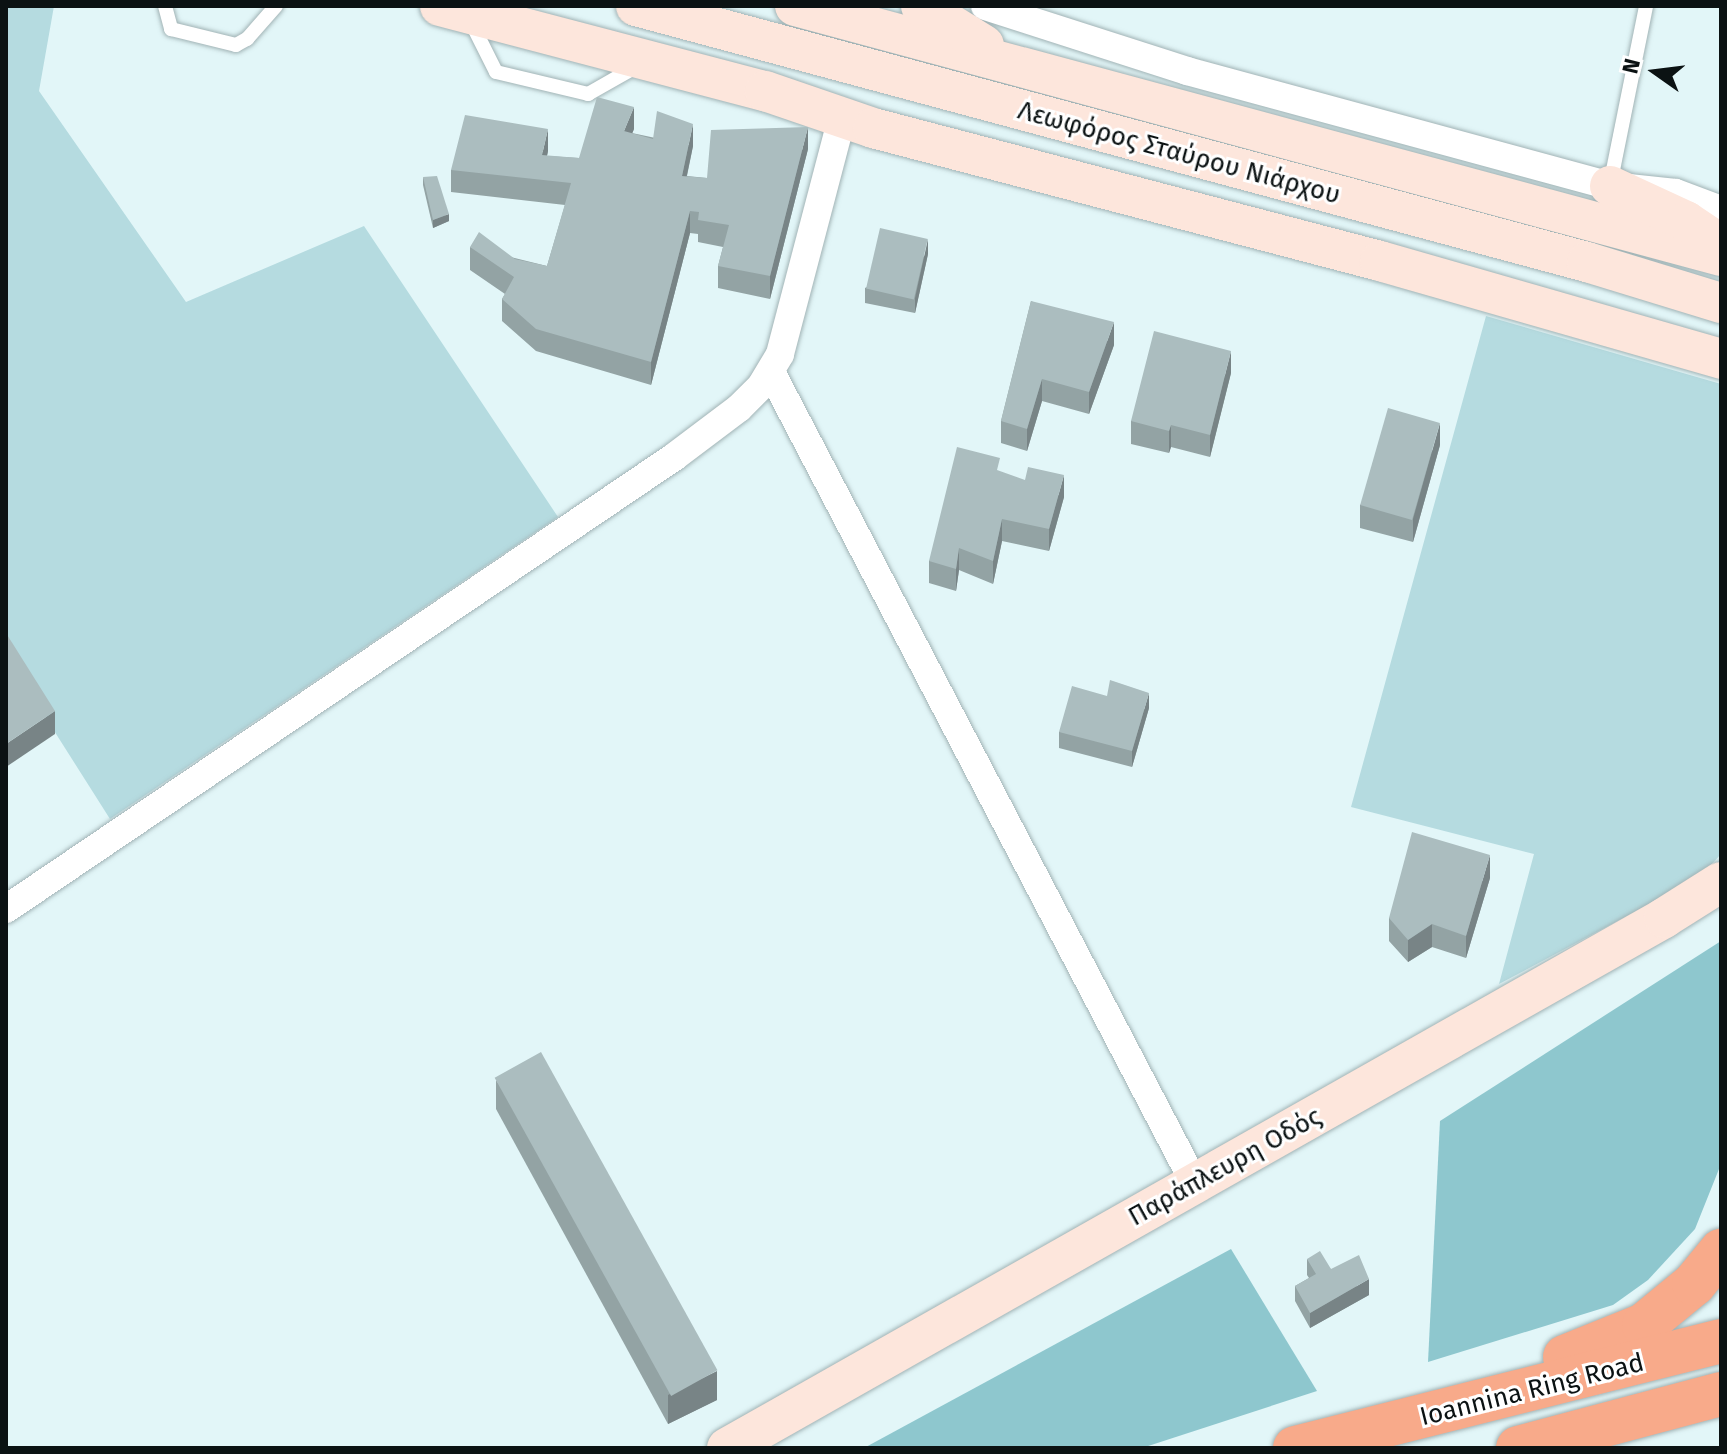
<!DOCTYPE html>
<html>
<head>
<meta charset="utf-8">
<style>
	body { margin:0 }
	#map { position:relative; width:1727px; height:1454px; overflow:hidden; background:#e2f6f8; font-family:"Fira Sans",sans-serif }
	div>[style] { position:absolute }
	.green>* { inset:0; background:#b5dbe0 }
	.forest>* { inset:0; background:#8ec7ce }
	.roads { filter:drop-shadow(0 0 2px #a1b3b5) drop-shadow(0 0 2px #a1b3b5) }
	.lane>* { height:14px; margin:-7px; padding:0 7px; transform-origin:7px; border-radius:7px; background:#fff }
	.street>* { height:28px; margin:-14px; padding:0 14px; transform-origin:14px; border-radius:14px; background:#fff }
	.secondary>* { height:40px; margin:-20px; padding:0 20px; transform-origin:20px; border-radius:20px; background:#fde6dc }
	.highway>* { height:44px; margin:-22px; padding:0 22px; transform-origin:22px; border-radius:22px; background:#f8aa8a }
	.wall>* { inset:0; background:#93a3a4 }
	.shaded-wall>* { inset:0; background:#788486 }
	.building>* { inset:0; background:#abbdbf; transform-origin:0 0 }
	span { translate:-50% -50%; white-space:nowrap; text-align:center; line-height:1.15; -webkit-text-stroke:6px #fff; paint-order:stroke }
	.street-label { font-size:26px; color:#0b1213 }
	.frame { position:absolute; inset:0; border:8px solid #0b1213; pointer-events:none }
	.north { position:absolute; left:1615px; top:32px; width:80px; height:80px; -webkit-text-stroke:6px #fff; paint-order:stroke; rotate:284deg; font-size:22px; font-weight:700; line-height:32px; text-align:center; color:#0b1213 }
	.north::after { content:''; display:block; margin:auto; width:28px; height:36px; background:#0b1213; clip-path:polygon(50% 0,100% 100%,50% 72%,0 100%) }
</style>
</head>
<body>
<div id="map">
	<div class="green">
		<div style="clip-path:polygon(6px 6px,54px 6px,39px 91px,186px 302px,364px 226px,558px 517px,110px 819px,6px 655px)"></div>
		<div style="clip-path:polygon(1486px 316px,1721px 384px,1721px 854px,1700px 877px,1499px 984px,1534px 854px,1351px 807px)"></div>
	</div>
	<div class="forest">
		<div style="clip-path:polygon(1721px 941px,1721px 1164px,1695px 1229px,1648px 1280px,1613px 1305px,1428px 1362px,1440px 1121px)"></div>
		<div style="clip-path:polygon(1231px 1249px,1317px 1391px,1142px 1448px,864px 1448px)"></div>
	</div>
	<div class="roads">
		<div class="lane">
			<div style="left:165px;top:6px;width:24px;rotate:75deg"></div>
			<div style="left:171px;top:29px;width:67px;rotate:13.8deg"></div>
			<div style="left:236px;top:45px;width:13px;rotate:-29deg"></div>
			<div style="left:247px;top:39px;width:44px;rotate:-48.7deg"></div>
			<div style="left:470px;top:20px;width:58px;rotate:63.4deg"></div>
			<div style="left:496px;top:72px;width:95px;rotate:13.4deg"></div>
			<div style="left:588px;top:94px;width:59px;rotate:-29.6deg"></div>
			<div style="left:1610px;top:185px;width:183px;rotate:-78.6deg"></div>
		</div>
		<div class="street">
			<div style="left:985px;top:6px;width:212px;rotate:17.8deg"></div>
			<div style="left:1187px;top:71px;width:438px;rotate:15.2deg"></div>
			<div style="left:1610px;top:186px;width:66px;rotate:6.1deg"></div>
			<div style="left:1676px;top:193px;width:48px;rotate:20.7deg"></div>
			<div style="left:771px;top:372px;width:916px;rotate:62.43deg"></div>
			<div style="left:6px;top:909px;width:807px;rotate:-34.08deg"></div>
			<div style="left:674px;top:457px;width:81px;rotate:-37deg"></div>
			<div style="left:739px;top:408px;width:31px;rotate:-45deg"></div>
			<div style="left:761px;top:386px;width:37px;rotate:-59deg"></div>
			<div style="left:780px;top:354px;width:245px;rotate:-75.3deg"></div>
		</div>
		<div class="secondary">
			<div style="left:440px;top:6px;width:336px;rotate:14.7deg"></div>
			<div style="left:765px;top:91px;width:114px;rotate:18.9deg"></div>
			<div style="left:873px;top:128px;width:524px;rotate:14.7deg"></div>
			<div style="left:1380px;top:261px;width:355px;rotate:16deg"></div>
			<div style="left:636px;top:6px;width:985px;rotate:15.07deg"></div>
			<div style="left:1587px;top:262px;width:140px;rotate:17deg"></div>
			<div style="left:795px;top:6px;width:959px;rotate:15.11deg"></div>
			<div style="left:921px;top:6px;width:74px;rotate:31.8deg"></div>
			<div style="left:1610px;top:186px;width:84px;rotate:24.7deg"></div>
			<div style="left:1686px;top:221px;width:27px;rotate:34deg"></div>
			<div style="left:727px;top:1448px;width:1077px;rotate:-29.49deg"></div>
			<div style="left:1664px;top:918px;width:67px;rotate:-32.3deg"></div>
		</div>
		<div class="highway">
			<div style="left:1565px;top:1357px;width:85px;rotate:-22.1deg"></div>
			<div style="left:1644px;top:1325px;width:65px;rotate:-39.4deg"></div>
			<div style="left:1694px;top:1284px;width:43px;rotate:-50.7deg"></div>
			<div style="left:1295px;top:1448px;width:439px;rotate:-14.1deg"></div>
			<div style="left:1518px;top:1448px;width:210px;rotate:-14.9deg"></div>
		</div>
	</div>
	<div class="wall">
		<div style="clip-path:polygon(634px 129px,632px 133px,693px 146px,687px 176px,707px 178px,808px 149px,770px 299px,718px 288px,718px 266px,723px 247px,698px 242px,698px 234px,690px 233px,651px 385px,536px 351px,502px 321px,502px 299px,505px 294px,470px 270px,470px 247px,547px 266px,565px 205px,451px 192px,451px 170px,548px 151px,547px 156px,579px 158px)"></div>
		<div style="clip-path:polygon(423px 177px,449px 221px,433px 228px,423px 185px)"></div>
		<div style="clip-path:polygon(928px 254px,915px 313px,865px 303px,865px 288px)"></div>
		<div style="clip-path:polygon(1031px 301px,1114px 345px,1089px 414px,1042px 401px,1027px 451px,1001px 443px,1001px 421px)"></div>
		<div style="clip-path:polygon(1231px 373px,1210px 457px,1171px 447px,1169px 453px,1131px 444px,1131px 421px)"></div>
		<div style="clip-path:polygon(1440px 445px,1413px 542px,1360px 528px,1360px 505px)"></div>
		<div style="clip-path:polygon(1000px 472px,1064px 497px,1049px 551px,1002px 541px,993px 584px,959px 570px,956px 591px,929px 583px,929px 561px)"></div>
		<div style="clip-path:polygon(1149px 708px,1132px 767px,1059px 748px,1059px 732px)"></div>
		<div style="clip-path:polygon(1490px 878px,1466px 958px,1432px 947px,1408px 962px,1389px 941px,1389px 918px)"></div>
		<div style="clip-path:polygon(496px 1080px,717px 1400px,668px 1424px,496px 1109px)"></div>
		<div style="clip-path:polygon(1307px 1259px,1331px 1269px,1369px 1295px,1310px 1328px,1295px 1301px,1295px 1286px,1309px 1278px,1307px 1275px)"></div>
	</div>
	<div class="shaded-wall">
		<div style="clip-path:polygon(634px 107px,634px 129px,624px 154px,624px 131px)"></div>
		<div style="clip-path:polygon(693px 124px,693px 146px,682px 198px,682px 176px)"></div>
		<div style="clip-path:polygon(808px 127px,808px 149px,770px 299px,770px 276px)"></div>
		<div style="clip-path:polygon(548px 129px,548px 151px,542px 178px,542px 155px)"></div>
		<div style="clip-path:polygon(690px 211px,690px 233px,651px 385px,651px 362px)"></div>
		<div style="clip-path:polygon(449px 214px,449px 221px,433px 228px,433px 220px)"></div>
		<div style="clip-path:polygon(928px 239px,928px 254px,915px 313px,915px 298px)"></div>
		<div style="clip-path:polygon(1114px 322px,1114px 345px,1089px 414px,1089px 392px)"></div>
		<div style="clip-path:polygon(1231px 351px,1231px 373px,1210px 457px,1210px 435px)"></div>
		<div style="clip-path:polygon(1042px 379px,1042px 401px,1027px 451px,1027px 429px)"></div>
		<div style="clip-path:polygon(1440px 423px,1440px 445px,1413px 542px,1413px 519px)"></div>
		<div style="clip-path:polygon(1171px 425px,1171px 447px,1169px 453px,1169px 431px)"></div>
		<div style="clip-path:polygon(1064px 475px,1064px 497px,1049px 551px,1049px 529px)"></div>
		<div style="clip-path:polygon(1002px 519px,1002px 541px,993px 584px,993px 561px)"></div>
		<div style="clip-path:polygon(959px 548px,959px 570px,956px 591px,956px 569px)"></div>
		<div style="clip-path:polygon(1149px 693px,1149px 708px,1132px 767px,1132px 751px)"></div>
		<div style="clip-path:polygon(55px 711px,55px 734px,6px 767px,6px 744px)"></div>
		<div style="clip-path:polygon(1490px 855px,1490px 878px,1466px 958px,1466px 936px)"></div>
		<div style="clip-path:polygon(1432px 924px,1432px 947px,1408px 962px,1408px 940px)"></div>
		<div style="clip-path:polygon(1369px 1279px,1369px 1295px,1310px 1328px,1310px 1313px)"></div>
		<div style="clip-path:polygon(717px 1371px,717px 1400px,668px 1424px,668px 1395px)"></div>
	</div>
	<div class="building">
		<div style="clip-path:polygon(597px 97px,634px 107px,624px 131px,653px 139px,657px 111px,693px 124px,682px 176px,707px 178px,711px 130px,808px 127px,770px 276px,718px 266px,729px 225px,698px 220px,699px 212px,690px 211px,651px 362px,536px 329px,502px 299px,514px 277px,470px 247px,479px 232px,515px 259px,547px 266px,571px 183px,451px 170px,465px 115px,548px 129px,542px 155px,579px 158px)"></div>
		<div style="clip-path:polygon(437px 176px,449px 214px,433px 220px,423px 177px)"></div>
		<div style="left:880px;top:228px;width:49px;height:62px;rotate:13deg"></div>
		<div style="clip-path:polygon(1031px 301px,1114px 322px,1089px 392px,1042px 379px,1027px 429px,1001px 421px)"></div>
		<div style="clip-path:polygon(1154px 331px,1231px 351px,1210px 435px,1171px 425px,1169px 431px,1131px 421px)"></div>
		<div style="left:1388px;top:408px;width:54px;height:101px;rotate:16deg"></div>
		<div style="clip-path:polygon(957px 447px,1000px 458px,997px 470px,1025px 480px,1028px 467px,1064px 475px,1049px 529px,1002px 519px,993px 561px,959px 548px,956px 569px,929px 561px)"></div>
		<div style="clip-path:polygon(6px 633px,55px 711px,6px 744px)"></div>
		<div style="clip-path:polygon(1110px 680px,1149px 693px,1132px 751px,1059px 732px,1072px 686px,1107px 696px)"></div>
		<div style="clip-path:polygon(1412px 832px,1490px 855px,1466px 936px,1432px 924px,1408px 940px,1389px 918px)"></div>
		<div style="left:541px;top:1052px;width:364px;height:53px;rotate:61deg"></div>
		<div style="clip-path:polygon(1320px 1251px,1331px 1269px,1359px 1255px,1369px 1279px,1310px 1313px,1295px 1286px,1316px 1274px,1307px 1259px)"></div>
	</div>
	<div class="street-label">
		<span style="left:1179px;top:153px;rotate:15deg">Λεωφόρος Σταύρου Νιάρχου</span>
		<span style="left:1225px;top:1167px;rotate:-29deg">Παράπλευρη Οδός</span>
		<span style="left:1532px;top:1390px;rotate:-14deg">Ioannina Ring Road</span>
	</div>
	<div class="frame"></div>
	<div class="north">N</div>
</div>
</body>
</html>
